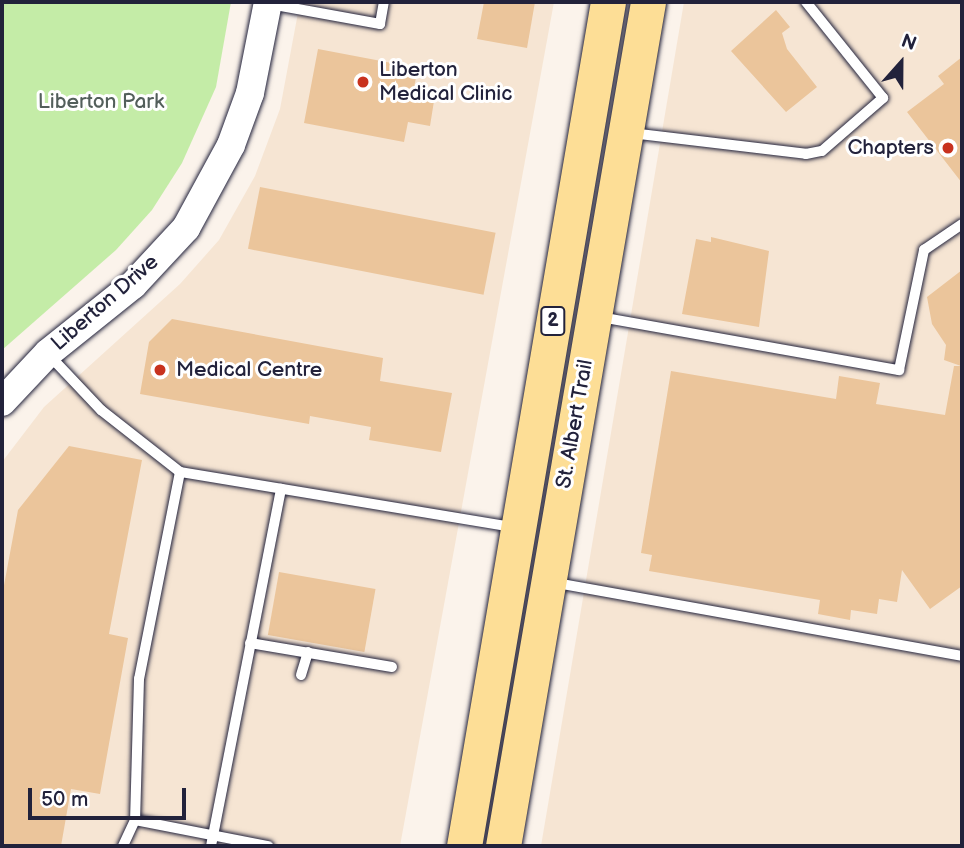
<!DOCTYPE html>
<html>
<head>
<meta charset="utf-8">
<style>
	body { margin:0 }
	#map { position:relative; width:964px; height:848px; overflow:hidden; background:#fbf3eb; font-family:"Balsamiq Sans",sans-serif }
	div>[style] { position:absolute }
	.built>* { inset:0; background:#f6e5d3 }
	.green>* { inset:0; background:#c4eca7 }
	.building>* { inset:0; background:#ebc59b; transform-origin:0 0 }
	.roads { filter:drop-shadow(0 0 2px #22223b) drop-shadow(0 0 2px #22223b) }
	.service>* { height:10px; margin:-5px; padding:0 5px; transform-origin:5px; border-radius:5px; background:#fff }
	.tertiary>* { height:28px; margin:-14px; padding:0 14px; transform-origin:14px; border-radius:14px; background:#fff }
	.primary>* { height:35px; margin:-17.5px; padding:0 17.5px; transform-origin:17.5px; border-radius:17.5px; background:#fdde96 }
	.dots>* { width:19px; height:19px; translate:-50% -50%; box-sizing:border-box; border:4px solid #fff; border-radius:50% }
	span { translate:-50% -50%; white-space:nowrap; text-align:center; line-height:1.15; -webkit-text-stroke:6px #fff; paint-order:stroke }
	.shield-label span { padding:2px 5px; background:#fff; border:2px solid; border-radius:5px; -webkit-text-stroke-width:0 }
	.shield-label { font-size:19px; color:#22223b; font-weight:700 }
	.poi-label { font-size:21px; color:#22223b }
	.left { translate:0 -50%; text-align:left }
	.right { translate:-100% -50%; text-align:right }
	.park-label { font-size:21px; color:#535f5b }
	.street-label { font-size:21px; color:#22223b }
	.frame { position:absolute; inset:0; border:4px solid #22223b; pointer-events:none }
	.north { position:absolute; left:866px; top:28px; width:70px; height:70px; -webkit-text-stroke:5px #fff; paint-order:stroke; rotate:21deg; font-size:19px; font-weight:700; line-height:28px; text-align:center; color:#22223b }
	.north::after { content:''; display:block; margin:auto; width:24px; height:32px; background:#22223b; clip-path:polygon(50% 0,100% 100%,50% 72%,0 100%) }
	.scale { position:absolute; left:28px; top:788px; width:158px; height:32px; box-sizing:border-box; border:4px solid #22223b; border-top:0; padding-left:9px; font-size:21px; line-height:24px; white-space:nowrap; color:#22223b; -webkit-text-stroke:5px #fff; paint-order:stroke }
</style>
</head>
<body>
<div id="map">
	<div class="built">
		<div style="clip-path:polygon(300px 2px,554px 2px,400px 846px,2px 846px,2px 462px,44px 407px,180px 284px,219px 240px,255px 176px,280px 109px)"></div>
		<div style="clip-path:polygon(684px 2px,962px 2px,962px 846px,541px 846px)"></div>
	</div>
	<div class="green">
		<div style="clip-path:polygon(2px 2px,231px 2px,216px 87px,182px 163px,152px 210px,116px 250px,2px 350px)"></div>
	</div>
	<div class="building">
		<div style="clip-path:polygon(484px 2px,535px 2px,527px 48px,477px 39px)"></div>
		<div style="clip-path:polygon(776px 10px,790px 27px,782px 33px,787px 49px,817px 87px,786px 112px,731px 51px)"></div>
		<div style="clip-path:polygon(318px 49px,418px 68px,412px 97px,434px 101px,430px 126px,408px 122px,404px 142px,304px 123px)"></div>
		<div style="clip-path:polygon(962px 57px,962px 183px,907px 112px,944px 84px,938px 76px)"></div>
		<div style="left:260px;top:187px;width:240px;height:63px;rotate:11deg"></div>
		<div style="clip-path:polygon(711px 237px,769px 251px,759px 327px,682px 314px,696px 239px,711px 242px)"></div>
		<div style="clip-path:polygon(962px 270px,962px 586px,930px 609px,902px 570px,897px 602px,879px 599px,877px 614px,851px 610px,850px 620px,818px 614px,820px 600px,649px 571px,652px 555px,641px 553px,671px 371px,836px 399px,839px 376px,880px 383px,876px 404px,945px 415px,954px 366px,961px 366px,944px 360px,946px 345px,932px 324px,927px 297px)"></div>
		<div style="clip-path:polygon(172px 319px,383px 358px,380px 381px,452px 393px,441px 452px,369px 440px,371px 427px,310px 416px,309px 424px,140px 394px,149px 342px)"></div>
		<div style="clip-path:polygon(69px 446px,142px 460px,109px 634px,128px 638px,100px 794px,71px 789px,61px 846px,2px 846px,2px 596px,18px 510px)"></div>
		<div style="left:279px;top:572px;width:98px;height:64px;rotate:10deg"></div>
	</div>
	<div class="roads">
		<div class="service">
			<div style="left:270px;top:4px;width:112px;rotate:10.3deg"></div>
			<div style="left:380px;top:24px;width:22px;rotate:-80deg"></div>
			<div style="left:631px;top:133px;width:176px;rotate:6.8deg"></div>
			<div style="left:806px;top:154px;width:16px;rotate:-11deg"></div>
			<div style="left:822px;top:151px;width:81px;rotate:-41deg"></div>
			<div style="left:883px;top:98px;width:123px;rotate:-128.7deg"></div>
			<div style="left:600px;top:317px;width:304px;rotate:10.1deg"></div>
			<div style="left:899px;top:370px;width:123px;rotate:-78.2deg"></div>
			<div style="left:924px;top:250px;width:46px;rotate:-34.4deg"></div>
			<div style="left:49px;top:355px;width:76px;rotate:46.6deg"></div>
			<div style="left:101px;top:410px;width:100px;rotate:38.1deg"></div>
			<div style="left:180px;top:472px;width:211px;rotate:101.2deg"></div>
			<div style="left:139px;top:679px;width:141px;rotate:91.6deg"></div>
			<div style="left:135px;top:820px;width:29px;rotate:115deg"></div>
			<div style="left:180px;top:472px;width:337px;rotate:9.4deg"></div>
			<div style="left:551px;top:582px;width:418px;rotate:10.2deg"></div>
			<div style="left:250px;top:643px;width:144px;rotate:9.6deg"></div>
			<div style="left:301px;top:675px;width:24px;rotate:-73deg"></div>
			<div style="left:135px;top:820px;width:136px;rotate:11.1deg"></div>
			<div style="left:211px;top:846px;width:364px;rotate:-78.9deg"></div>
		</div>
		<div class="tertiary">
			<div style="left:2px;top:402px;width:67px;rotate:-46.8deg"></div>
			<div style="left:48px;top:353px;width:109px;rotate:-38.7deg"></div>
			<div style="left:133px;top:285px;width:78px;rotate:-47.1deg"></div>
			<div style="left:186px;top:228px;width:94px;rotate:-61.5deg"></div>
			<div style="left:231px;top:145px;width:55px;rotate:-69.9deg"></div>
			<div style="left:250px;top:93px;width:93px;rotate:-78.8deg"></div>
		</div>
		<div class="primary">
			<div style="left:464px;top:846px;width:856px;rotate:-80.32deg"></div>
			<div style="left:503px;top:846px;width:856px;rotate:-80.25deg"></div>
		</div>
	</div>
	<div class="dots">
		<div style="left:363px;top:82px;background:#c8321e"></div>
		<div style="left:948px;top:148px;background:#c8321e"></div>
		<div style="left:160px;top:370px;background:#c8321e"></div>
	</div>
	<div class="shield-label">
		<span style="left:553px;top:321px">2</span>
	</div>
	<div class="poi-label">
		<span class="left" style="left:379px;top:82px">Liberton<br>Medical Clinic</span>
		<span class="right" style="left:934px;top:148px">Chapters</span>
		<span class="left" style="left:176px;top:370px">Medical Centre</span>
	</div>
	<div class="park-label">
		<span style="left:101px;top:102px">Liberton Park</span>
	</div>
	<div class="street-label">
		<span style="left:105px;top:303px;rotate:-41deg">Liberton Drive</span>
		<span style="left:575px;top:424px;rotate:-80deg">St. Albert Trail</span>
	</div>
	<div class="frame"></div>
	<div class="north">N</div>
	<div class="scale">50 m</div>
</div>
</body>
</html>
